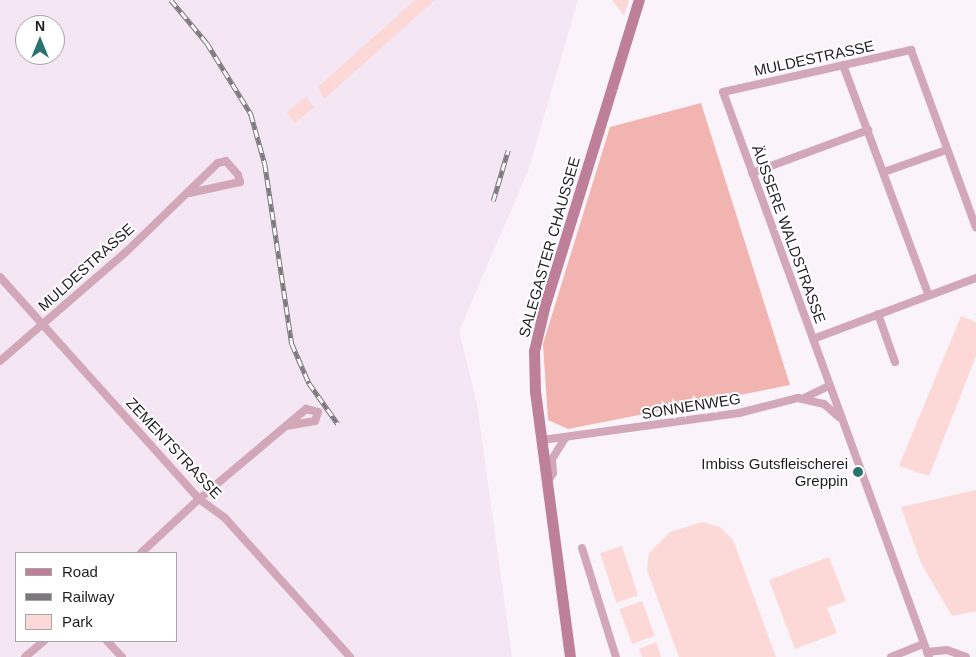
<!DOCTYPE html>
<html>
<head>
<meta charset="utf-8">
<style>
	body { margin:0 }
	#map { position:relative; width:976px; height:657px; overflow:hidden; background:#faf3fa; font-family:Helvetica,sans-serif }
	div>[style] { position:absolute }
	.built>* { inset:0; background:#f4e6f3 }
	.green>* { inset:0; background:#fcd9d7; transform-origin:0 0 }
	.forest>* { inset:0; background:#f2b4b1 }
	.street>* { height:8px; margin:-4px; padding:0 4px; transform-origin:4px; border-radius:4px; background:#d2a7b7 }
	.secondary>* { height:11px; margin:-5.5px; padding:0 5.5px; transform-origin:5.5px; border-radius:5.5px; background:#be8099 }
	.rail>* { height:4.5px; margin-top:-2.25px; transform-origin:0; background:repeating-linear-gradient(90deg,#fff 0 8px,#7d787d 0 16px); box-sizing:border-box; border-block:1px solid #7d787d }
	.dots>* { width:14px; height:14px; translate:-50% -50%; box-sizing:border-box; border:2px solid #fff; border-radius:50% }
	span { translate:-50% -50%; white-space:nowrap; text-align:center; line-height:1.15; -webkit-text-stroke:4px #fff; paint-order:stroke }
	.street-label { font-size:15px; color:#201d20 }
	.poi-label { font-size:15px; color:#201d20 }
	.right { translate:-100% -50%; text-align:right }
	.legend { position:absolute; left:15px; top:552px; width:162px; height:90px; box-sizing:border-box; background:#fff; border:1px solid #a6a5a6; margin:0; padding:6px 9px; list-style:none; font-size:15px; color:#201d20 }
	.legend li { display:flex; align-items:center; gap:10px; height:25px }
	.legend b { width:25px; border:1px solid #a6a5a6 }
	.north { position:absolute; left:15px; top:15px; width:50px; height:50px; box-sizing:border-box; background:#fff; border:1px solid #a6a5a6; border-radius:50%; rotate:0deg; font-size:14px; font-weight:700; line-height:20px; text-align:center; color:#201d20 }
	.north::after { content:''; display:block; margin:auto; width:18px; height:22px; background:#29726d; clip-path:polygon(50% 0,100% 100%,50% 72%,0 100%) }
</style>
</head>
<body>
<div id="map">
	<div class="built">
		<div style="clip-path:polygon(evenodd,0 0,578px 0,528px 171px,459px 331px,477px 404px,512px 657px,0 657px,0 0,25px 25px,55px 25px,55px 55px,25px 55px,25px 25px,0 0,16px 553px,176px 553px,176px 641px,16px 641px,16px 553px)"></div>
	</div>
	<div class="green">
		<div style="clip-path:polygon(415px 0,435px 0,324px 99px,318px 87px)"></div>
		<div style="clip-path:polygon(612px 0,629px 0,624px 16px)"></div>
		<div style="left:306px;top:97px;width:13px;height:25px;rotate:51deg"></div>
		<div style="clip-path:polygon(961px 316px,976px 322px,976px 356px,929px 476px,899px 466px)"></div>
		<div style="clip-path:polygon(976px 490px,976px 611px,952px 616px,921px 563px,901px 507px)"></div>
		<div style="clip-path:polygon(702px 522px,720px 527px,733px 540px,776px 657px,679px 657px,647px 570px,649px 553px,670px 532px)"></div>
		<div style="left:622px;top:546px;width:52px;height:23px;rotate:72deg"></div>
		<div style="clip-path:polygon(829px 557px,846px 601px,827px 608px,837px 633px,795px 649px,769px 580px)"></div>
		<div style="left:642px;top:601px;width:37px;height:24px;rotate:70deg"></div>
		<div style="clip-path:polygon(656px 642px,661px 657px,642px 657px,639px 649px)"></div>
	</div>
	<div class="forest">
		<div style="clip-path:polygon(701px 103px,790px 385px,568px 429px,548px 420px,543px 344px,610px 127px)"></div>
	</div>
	<div class="street">
		<div style="left:843px;top:65px;width:246px;rotate:69.6deg"></div>
		<div style="left:884px;top:172px;width:66px;rotate:-19.5deg"></div>
		<div style="left:752px;top:173px;width:124px;rotate:-20.3deg"></div>
		<div style="left:0;top:277px;width:298px;rotate:48.1deg"></div>
		<div style="left:199px;top:499px;width:32px;rotate:36deg"></div>
		<div style="left:225px;top:518px;width:187px;rotate:48deg"></div>
		<div style="left:878px;top:314px;width:51px;rotate:70.5deg"></div>
		<div style="left:813px;top:339px;width:174px;rotate:-20.5deg"></div>
		<div style="left:0;top:361px;width:167px;rotate:-40.9deg"></div>
		<div style="left:126px;top:252px;width:128px;rotate:-44.1deg"></div>
		<div style="left:218px;top:163px;width:8px;rotate:-14deg"></div>
		<div style="left:226px;top:161px;width:18px;rotate:49deg"></div>
		<div style="left:238px;top:175px;width:7px;rotate:74deg"></div>
		<div style="left:240px;top:182px;width:52px;rotate:167.8deg"></div>
		<div style="left:804px;top:398px;width:28px;rotate:-26deg"></div>
		<div style="left:542px;top:440px;width:199px;rotate:-7.8deg"></div>
		<div style="left:739px;top:413px;width:61px;rotate:-14.3deg"></div>
		<div style="left:798px;top:398px;width:27px;rotate:13deg"></div>
		<div style="left:824px;top:404px;width:20px;rotate:41deg"></div>
		<div style="left:548px;top:481px;width:9px;rotate:-58deg"></div>
		<div style="left:553px;top:473px;width:14px;rotate:-94deg"></div>
		<div style="left:552px;top:459px;width:25px;rotate:-58deg"></div>
		<div style="left:582px;top:548px;width:114px;rotate:72.7deg"></div>
		<div style="left:141px;top:553px;width:79px;rotate:-43deg"></div>
		<div style="left:199px;top:499px;width:140px;rotate:-40.1deg"></div>
		<div style="left:306px;top:409px;width:12px;rotate:14deg"></div>
		<div style="left:318px;top:412px;width:9px;rotate:108deg"></div>
		<div style="left:315px;top:421px;width:29px;rotate:170deg"></div>
		<div style="left:107px;top:641px;width:22px;rotate:47deg"></div>
		<div style="left:927px;top:652px;width:20px;rotate:-6deg"></div>
		<div style="left:947px;top:650px;width:20px;rotate:20deg"></div>
		<div style="left:25px;top:657px;width:25px;rotate:-40deg"></div>
		<div style="left:891px;top:657px;width:35px;rotate:-22deg"></div>
		<div style="left:929px;top:657px;width:601px;rotate:-110.03deg"></div>
		<div style="left:723px;top:92px;width:193px;rotate:-12.6deg"></div>
		<div style="left:911px;top:50px;width:189px;rotate:69.9deg"></div>
	</div>
	<div class="secondary">
		<div style="left:570px;top:657px;width:267px;rotate:-97.5deg"></div>
		<div style="left:535px;top:392px;width:41px;rotate:-91.4deg"></div>
		<div style="left:534px;top:351px;width:44px;rotate:-76.9deg"></div>
		<div style="left:544px;top:308px;width:322px;rotate:-72.9deg"></div>
	</div>
	<div class="rail">
		<div style="left:171px;top:0;width:56px;rotate:50.1deg"></div>
		<div style="left:207px;top:43px;width:84px;rotate:58.2deg"></div>
		<div style="left:251px;top:114px;width:52px;rotate:74.4deg"></div>
		<div style="left:265px;top:164px;width:182px;rotate:81.5deg"></div>
		<div style="left:292px;top:344px;width:43px;rotate:66.4deg"></div>
		<div style="left:309px;top:383px;width:50px;rotate:54.7deg"></div>
		<div style="left:493px;top:201px;width:53px;rotate:-73.6deg"></div>
	</div>
	<div class="dots">
		<div style="left:858px;top:472px;background:#29726d"></div>
	</div>
	<div class="street-label">
		<span style="left:814px;top:58px;rotate:-12deg">MULDESTRASSE</span>
		<span style="left:789px;top:234px;rotate:70deg">ÄUSSERE WALDSTRASSE</span>
		<span style="left:549px;top:247px;rotate:-74deg">SALEGASTER CHAUSSEE</span>
		<span style="left:86px;top:267px;rotate:-42deg">MULDESTRASSE</span>
		<span style="left:691px;top:406px;rotate:-9deg">SONNENWEG</span>
		<span style="left:174px;top:448px;rotate:47deg">ZEMENTSTRASSE</span>
	</div>
	<div class="poi-label">
		<span class="right" style="left:848px;top:472px">Imbiss Gutsfleischerei<br>Greppin</span>
	</div>
	<ul class="legend">
	<li><b style="height:6px;background:#be8099"></b>Road</li>
	<li><b style="height:6px;background:#7d787d"></b>Railway</li>
	<li><b style="height:14px;background:#fcd9d7"></b>Park</li>
	</ul>
	<div class="north">N</div>
</div>
</body>
</html>
